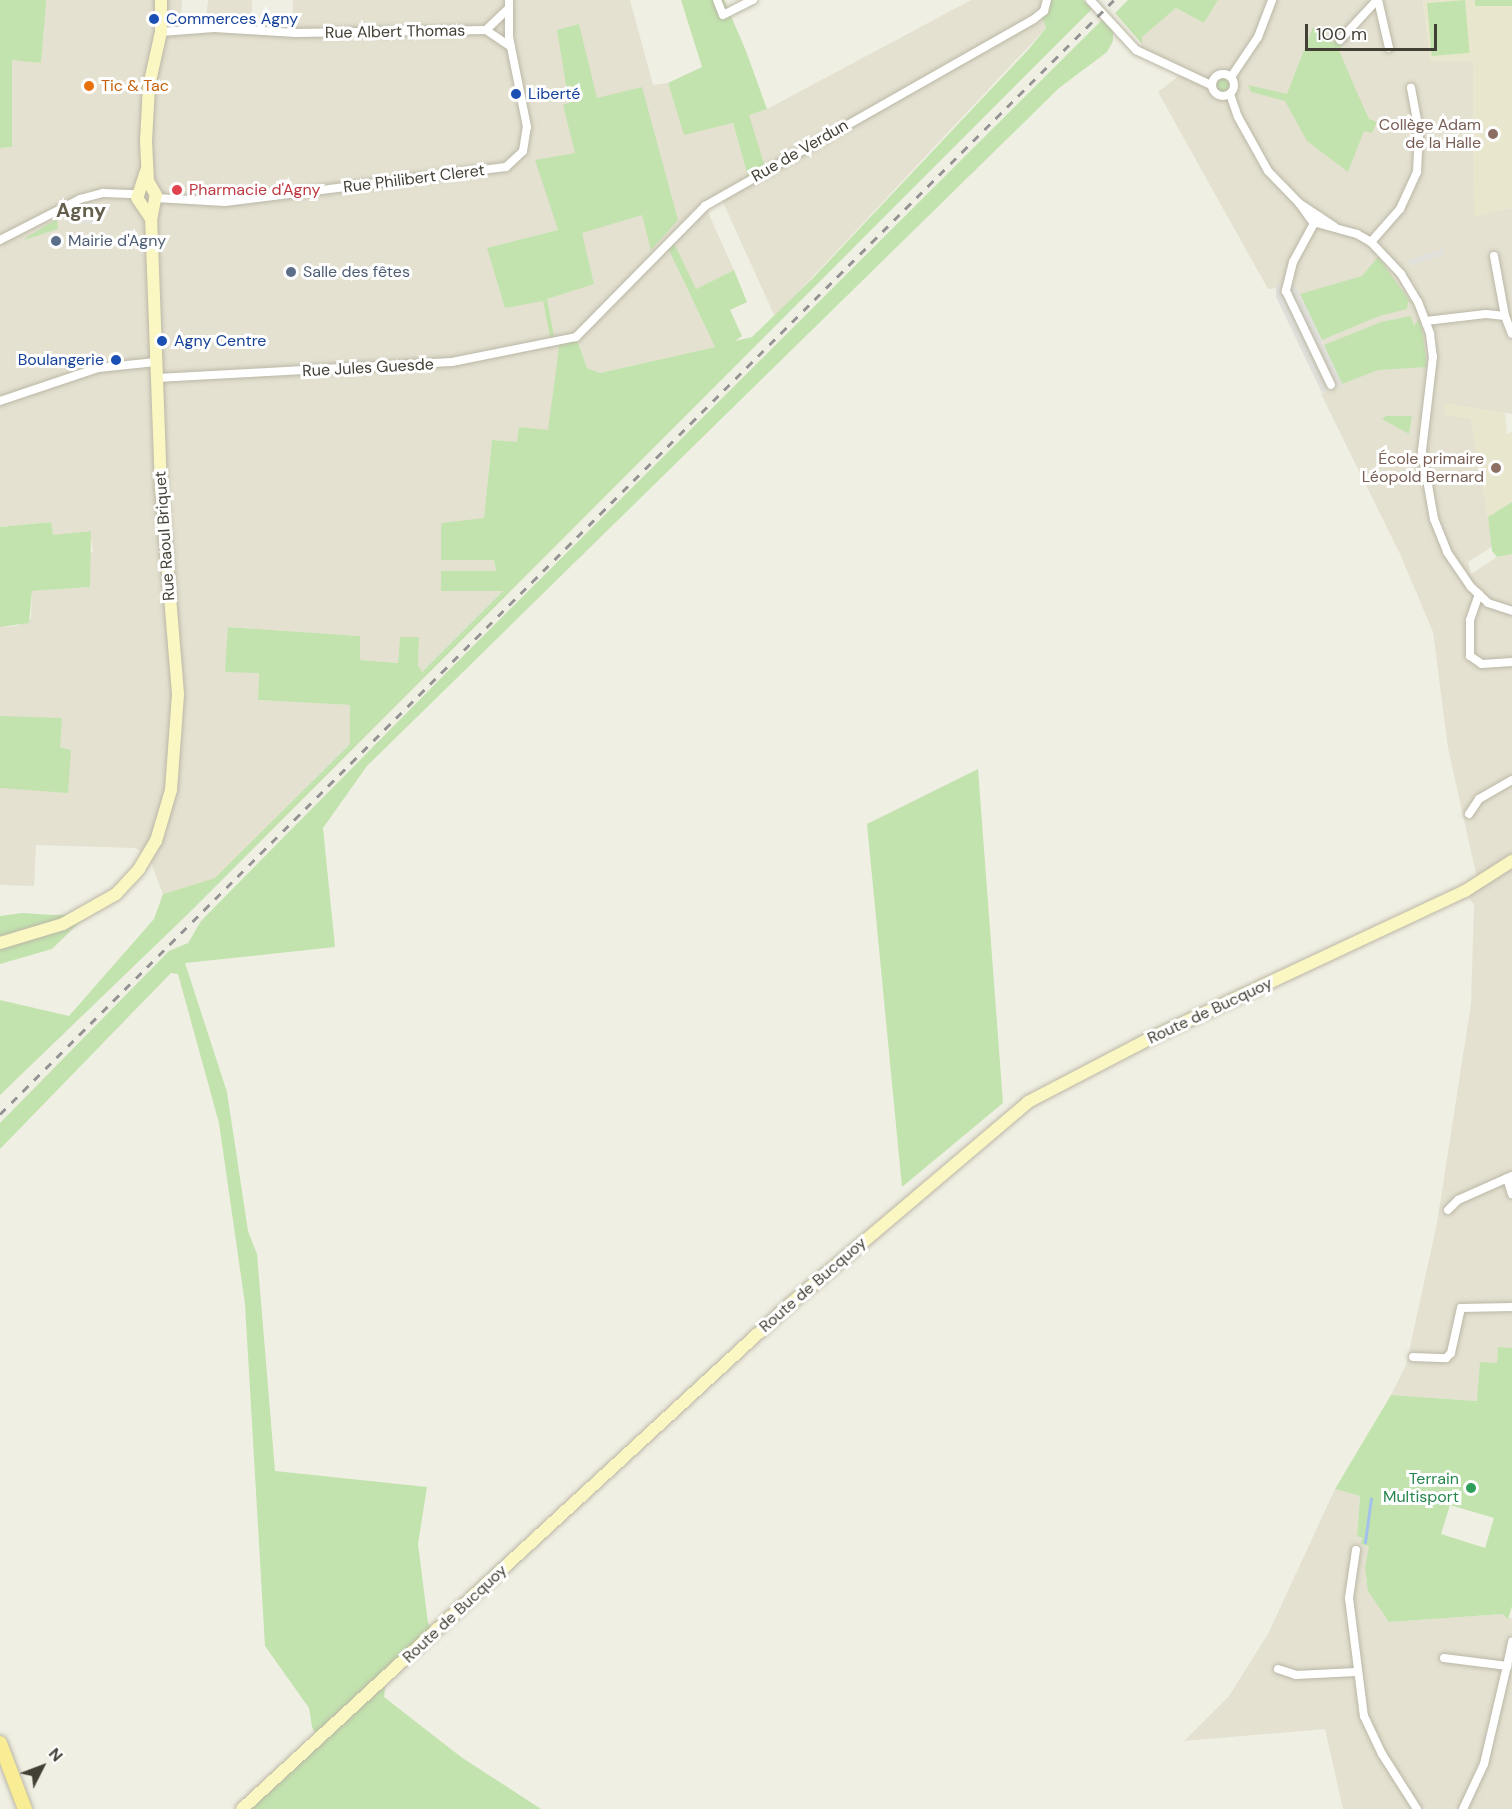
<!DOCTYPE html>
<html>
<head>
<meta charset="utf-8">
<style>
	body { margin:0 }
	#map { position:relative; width:1512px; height:1809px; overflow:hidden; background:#f0efe3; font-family:"DM Sans",sans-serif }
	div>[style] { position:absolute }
	.residential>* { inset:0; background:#e4e1d1 }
	.education>* { inset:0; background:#e9e6ce }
	.green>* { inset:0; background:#c2e3ae; transform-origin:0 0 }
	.round { border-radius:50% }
	.parking>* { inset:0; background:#e1e0db; transform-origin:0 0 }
	.stream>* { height:3px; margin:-1.5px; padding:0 1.5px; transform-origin:1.5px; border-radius:1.5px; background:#a2c1eb }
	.roads { filter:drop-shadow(0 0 2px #bbb7a6) drop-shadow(0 0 2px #bbb7a6) }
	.street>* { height:8px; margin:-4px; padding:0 4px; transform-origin:4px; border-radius:4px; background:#fff }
	.street>.ring { margin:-4px; padding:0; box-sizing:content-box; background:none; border:8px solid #fff; border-radius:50% }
	.secondary>* { height:12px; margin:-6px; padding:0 6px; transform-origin:6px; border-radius:6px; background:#fbf7c3 }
	.primary>* { height:14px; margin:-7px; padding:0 7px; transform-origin:7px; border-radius:7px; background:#f8ec95 }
	.rail>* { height:3px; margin-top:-1.5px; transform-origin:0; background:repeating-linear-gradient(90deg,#939393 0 8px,transparent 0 16px) }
	.dots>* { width:16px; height:16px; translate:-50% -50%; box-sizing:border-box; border:3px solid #fff; border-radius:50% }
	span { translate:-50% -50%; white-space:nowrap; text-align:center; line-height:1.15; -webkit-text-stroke:6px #fff; paint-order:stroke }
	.transit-label { font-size:16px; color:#164399 }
	.left { translate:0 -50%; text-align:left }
	.right { translate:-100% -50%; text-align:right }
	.street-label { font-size:16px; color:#423f34 }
	.food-label { font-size:16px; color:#c56008 }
	.education-label { font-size:16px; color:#785e54 }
	.health-label { font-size:16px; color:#be3a42 }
	.service-label { font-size:16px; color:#4e5e75 }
	.leisure-label { font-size:16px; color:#27864d }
	.quarter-label { font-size:20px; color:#645e4c; font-weight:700 }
	.north { position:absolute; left:12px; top:1737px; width:60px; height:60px; -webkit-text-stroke:4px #fff; paint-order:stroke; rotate:48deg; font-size:16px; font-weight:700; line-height:24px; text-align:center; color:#423f34 }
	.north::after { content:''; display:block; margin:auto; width:21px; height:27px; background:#423f34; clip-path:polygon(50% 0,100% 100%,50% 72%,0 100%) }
	.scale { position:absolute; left:1305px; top:24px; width:132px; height:27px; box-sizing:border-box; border:3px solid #423f34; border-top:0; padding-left:8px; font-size:18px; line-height:21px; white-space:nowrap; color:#423f34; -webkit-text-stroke:4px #fff; paint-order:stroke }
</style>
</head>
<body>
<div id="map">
	<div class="residential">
		<div style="clip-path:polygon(46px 0,182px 0,180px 30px,205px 29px,208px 0,252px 0,251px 31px,292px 32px,293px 0,630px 0,653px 85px,668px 83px,684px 134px,733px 123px,749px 180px,766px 170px,748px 115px,767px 109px,971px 0,1045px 0,1042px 17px,1046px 28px,775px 317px,721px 198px,705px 206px,734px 270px,696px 289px,677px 267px,715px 347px,600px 373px,587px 368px,576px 337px,548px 431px,519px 427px,517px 443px,492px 440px,484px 519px,442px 523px,441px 560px,494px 560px,496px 572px,441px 571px,441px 591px,504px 590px,421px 673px,418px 665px,419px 637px,400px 637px,398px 663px,360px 660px,360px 636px,228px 627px,259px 673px,258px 700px,350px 705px,350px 744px,215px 878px,163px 894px,148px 855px,135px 848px,36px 845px,34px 886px,0 885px,0 627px,17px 626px,31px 618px,32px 591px,89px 587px,88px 553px,93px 552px,90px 531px,53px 536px,50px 522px,0 527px,0 148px,12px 147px,12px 59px,41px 63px)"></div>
		<div style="clip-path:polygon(1218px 0,1423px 0,1430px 60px,1473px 60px,1474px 216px,1512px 208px,1512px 414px,1478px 409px,1444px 415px,1471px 418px,1493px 546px,1468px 562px,1471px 574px,1497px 557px,1512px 554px,1512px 1348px,1498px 1348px,1497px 1363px,1478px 1401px,1391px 1395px,1406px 1365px,1437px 1223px,1471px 1004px,1474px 905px,1465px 891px,1478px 883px,1448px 748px,1433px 632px,1400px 554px,1321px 394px,1342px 383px,1296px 286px,1268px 289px,1158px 92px,1181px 74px,1141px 53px,1142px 37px,1176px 8px,1204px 23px)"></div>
		<div style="clip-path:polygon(1335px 1489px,1360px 1496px,1357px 1535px,1369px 1546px,1366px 1580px,1389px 1622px,1503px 1614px,1512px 1619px,1512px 1809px,1343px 1809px,1325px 1729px,1184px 1741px,1229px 1696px,1268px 1634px)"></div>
	</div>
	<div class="education">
		<div style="clip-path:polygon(1423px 0,1512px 0,1512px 208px,1474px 217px,1473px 61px,1430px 61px)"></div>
		<div style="clip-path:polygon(1445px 403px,1505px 413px,1507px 434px,1512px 432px,1512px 502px,1488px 517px,1471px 419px,1444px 415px)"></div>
	</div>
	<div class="green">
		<div style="clip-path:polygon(0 0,46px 0,46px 5px,41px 63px,12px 60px,12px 147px,0 148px)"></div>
		<div style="clip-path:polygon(681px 0,724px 0,746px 51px,767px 109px,749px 115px,766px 170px,749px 180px,733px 123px,684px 135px,668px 83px,702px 67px)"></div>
		<div style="clip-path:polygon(1050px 0,1083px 0,1092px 9px,189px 913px,0 1095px,0 1000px,69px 1016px,154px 919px,163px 894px,215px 878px,350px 744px,350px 705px,258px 700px,259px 673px,225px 672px,228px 627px,360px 636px,360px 660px,398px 663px,400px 637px,419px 637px,418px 665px,422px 672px,503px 591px,441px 591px,441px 571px,496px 571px,494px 560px,441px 560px,441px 528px,442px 523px,484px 518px,492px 440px,517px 442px,519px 427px,548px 430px,560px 340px,576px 337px,587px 368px,600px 373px,715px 347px,668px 248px,674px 243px,696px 289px,734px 270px,747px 302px,730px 310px,742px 336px,735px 341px,752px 337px,812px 279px,1028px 50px,1046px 28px,1042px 17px,1047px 14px)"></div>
		<div style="clip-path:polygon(1128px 0,1218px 0,1204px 23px,1176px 8px,1142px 37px,1142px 44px,1115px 13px)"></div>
		<div style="left:1465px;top:0;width:53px;height:38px;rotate:85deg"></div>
		<div style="left:1475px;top:0;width:37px;height:6px"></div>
		<div style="clip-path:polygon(1104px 18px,1113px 30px,1113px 41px,1107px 52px,1059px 88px,367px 766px,323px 828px,335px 947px,185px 963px,227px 1092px,248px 1231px,257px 1254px,275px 1471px,427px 1487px,418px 1544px,428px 1623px,436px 1633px,386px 1679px,384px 1697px,461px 1757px,541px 1809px,242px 1809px,319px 1740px,312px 1727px,309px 1708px,265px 1646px,245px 1304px,219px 1123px,178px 974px,171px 973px,0 1149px,0 1123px,169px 951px,188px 943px,201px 921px,452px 667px)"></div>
		<div style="clip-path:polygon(579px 24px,597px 98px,642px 87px,678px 220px,651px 250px,642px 215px,582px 233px,594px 284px,547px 299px,555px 341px,551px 342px,543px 301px,505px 308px,487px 248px,558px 230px,535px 160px,575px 153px,563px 105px,569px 103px,557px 30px)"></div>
		<div style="clip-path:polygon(1313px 27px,1332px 43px,1336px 39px,1343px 44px,1339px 50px,1355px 88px,1369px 119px,1377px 122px,1372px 133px,1364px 131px,1348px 172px,1307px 141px,1285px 101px,1251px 92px,1248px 85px,1287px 94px)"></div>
		<div class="round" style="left:1216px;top:78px;width:14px;height:14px"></div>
		<div style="clip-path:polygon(57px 219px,58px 229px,24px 240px,27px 237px)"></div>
		<div style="clip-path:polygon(1378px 257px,1412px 304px,1408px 301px,1407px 309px,1379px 316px,1322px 340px,1300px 294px,1362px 276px)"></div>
		<div style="clip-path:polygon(1411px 316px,1414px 326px,1419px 319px,1422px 329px,1427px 367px,1378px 370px,1342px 384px,1324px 345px,1381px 322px)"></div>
		<div style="clip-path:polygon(1386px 416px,1412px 416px,1409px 434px,1382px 419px)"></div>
		<div style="clip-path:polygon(1512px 502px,1512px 554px,1497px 557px,1492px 551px,1488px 517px)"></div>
		<div style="clip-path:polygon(51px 522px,53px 535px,91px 531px,90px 587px,32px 591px,29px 623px,0 627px,0 527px)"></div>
		<div style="clip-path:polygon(0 716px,62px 718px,60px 747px,71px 750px,68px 793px,0 788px)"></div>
		<div style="clip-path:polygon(978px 769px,1003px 1103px,902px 1187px,867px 824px)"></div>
		<div style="clip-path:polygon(22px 913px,53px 915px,88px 914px,52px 949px,0 964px,0 916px)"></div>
		<div style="clip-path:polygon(evenodd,1498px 1347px,1512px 1348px,1512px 1606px,1508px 1619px,1503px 1614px,1389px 1622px,1368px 1591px,1365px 1568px,1369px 1546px,1361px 1544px,1362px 1538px,1357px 1536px,1360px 1496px,1335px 1489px,1391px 1395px,1477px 1401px,1480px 1362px,1497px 1363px,1498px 1347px,1450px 1505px,1494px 1518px,1485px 1548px,1441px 1534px,1450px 1505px)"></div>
	</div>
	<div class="parking">
		<div style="left:103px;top:79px;width:37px;height:9px;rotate:9deg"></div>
		<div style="clip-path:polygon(92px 201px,93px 223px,71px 225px,64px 214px)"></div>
		<div style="left:1442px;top:249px;width:6px;height:36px;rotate:72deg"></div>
		<div style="clip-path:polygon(1276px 286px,1296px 286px,1342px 384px,1322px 393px,1276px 297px)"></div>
	</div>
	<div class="stream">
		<div style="left:1365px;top:1542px;width:44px;rotate:-82.2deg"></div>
	</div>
	<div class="roads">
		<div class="street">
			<div style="left:717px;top:0;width:16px;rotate:68deg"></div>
			<div style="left:723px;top:15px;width:34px;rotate:-27deg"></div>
			<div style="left:1090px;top:0;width:68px;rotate:47.4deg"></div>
			<div style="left:1136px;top:50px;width:83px;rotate:25deg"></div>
			<div style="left:1378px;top:0;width:49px;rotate:77.1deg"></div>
			<div style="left:486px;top:30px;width:28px;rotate:-44deg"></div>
			<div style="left:161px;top:32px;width:53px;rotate:-4.3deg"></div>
			<div style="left:214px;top:28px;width:82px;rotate:3.5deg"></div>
			<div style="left:296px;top:33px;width:190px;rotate:-0.9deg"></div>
			<div style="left:486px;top:30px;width:29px;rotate:34deg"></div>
			<div style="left:1340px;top:40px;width:54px;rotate:-47.2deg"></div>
			<div class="ring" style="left:1212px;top:74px;width:14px;height:14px"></div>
			<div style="left:1231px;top:77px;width:48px;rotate:-56deg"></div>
			<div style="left:1258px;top:37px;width:40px;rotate:-69deg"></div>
			<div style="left:1230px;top:94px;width:24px;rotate:71deg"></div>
			<div style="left:1238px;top:117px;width:62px;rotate:60.9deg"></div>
			<div style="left:1268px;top:171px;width:45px;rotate:45.9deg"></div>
			<div style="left:1299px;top:203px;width:43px;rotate:33.7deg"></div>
			<div style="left:156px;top:198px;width:69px;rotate:3.3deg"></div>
			<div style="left:225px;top:202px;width:283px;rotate:-7.1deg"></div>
			<div style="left:506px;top:167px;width:23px;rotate:-43deg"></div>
			<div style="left:523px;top:151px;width:24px;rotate:-81deg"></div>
			<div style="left:527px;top:127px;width:92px;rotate:-101.3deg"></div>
			<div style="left:509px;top:37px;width:37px;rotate:-90deg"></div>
			<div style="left:1299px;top:203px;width:24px;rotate:54deg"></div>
			<div style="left:1313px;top:222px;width:46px;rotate:15.3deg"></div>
			<div style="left:1357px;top:234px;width:16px;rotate:30deg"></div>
			<div style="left:1371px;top:242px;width:44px;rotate:46.8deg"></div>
			<div style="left:1401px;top:274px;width:33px;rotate:59deg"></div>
			<div style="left:1418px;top:302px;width:34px;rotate:69deg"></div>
			<div style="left:1430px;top:334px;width:23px;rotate:83deg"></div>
			<div style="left:1433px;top:357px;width:95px;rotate:96.7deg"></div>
			<div style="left:1422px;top:451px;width:69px;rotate:80deg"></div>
			<div style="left:1434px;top:519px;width:35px;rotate:68deg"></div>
			<div style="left:1447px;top:552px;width:42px;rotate:55.6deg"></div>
			<div style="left:1471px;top:587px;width:23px;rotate:43deg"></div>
			<div style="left:1488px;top:603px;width:25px;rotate:18deg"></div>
			<div style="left:1318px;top:216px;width:52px;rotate:118.5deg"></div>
			<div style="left:1293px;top:262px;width:30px;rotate:104deg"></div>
			<div style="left:1286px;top:291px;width:104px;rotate:64.4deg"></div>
			<div style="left:0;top:240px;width:90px;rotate:-27.1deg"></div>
			<div style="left:80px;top:199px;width:24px;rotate:-15deg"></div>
			<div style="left:103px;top:193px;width:34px;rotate:2deg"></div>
			<div style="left:1371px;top:242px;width:44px;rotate:-48.7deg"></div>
			<div style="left:1400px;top:209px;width:41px;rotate:-65.3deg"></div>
			<div style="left:1417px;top:172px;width:41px;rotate:-87.2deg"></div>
			<div style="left:1419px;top:131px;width:44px;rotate:-100.5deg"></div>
			<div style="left:1494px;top:256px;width:61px;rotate:79.6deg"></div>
			<div style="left:1505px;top:316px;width:19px;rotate:69deg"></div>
			<div style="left:1426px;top:321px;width:60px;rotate:-6.7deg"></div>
			<div style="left:1486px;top:314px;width:19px;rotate:6deg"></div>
			<div style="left:157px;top:378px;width:295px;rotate:-3.1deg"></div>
			<div style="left:452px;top:362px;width:126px;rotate:-11.4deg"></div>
			<div style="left:576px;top:337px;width:184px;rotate:-45.4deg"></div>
			<div style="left:705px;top:206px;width:378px;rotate:-29.6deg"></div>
			<div style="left:1034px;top:19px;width:13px;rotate:-39deg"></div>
			<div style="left:1044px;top:11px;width:11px;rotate:-75deg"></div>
			<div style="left:0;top:401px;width:103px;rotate:-18.6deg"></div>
			<div style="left:98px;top:368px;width:58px;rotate:-5.9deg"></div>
			<div style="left:1479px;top:594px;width:28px;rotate:109deg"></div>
			<div style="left:1470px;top:620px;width:36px;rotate:90deg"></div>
			<div style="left:1470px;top:656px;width:14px;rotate:34deg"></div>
			<div style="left:1482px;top:664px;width:30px;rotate:-4deg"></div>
			<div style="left:1469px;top:814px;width:18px;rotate:-56deg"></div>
			<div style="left:1479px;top:799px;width:38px;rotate:-30deg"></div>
			<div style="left:1507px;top:1178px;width:17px;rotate:73deg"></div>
			<div style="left:1448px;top:1210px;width:14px;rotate:-45deg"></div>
			<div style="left:1458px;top:1200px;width:59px;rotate:-24deg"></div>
			<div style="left:1413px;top:1357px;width:33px;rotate:2deg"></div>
			<div style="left:1446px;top:1358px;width:7px;rotate:-45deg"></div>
			<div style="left:1451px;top:1353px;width:46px;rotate:-77.5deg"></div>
			<div style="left:1461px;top:1308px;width:51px;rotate:-1.1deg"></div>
			<div style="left:1356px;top:1550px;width:49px;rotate:98.3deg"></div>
			<div style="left:1349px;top:1598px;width:119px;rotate:82.8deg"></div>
			<div style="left:1364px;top:1716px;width:42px;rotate:64.7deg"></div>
			<div style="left:1382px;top:1754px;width:65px;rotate:57.5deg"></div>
			<div style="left:1444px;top:1658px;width:64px;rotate:7.2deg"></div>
			<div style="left:1507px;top:1666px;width:25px;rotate:-78deg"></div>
			<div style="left:1278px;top:1669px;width:19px;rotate:18deg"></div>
			<div style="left:1296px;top:1675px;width:60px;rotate:-2.9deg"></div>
			<div style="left:1463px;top:1809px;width:50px;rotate:-65deg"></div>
			<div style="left:1484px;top:1764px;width:101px;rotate:-76.8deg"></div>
		</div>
		<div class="secondary">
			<div style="left:146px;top:171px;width:28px;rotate:108deg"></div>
			<div style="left:137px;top:198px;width:25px;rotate:56deg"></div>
			<div style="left:0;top:943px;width:66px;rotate:-16.8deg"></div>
			<div style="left:63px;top:924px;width:61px;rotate:-29.5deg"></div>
			<div style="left:116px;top:894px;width:34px;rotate:-47deg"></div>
			<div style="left:139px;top:869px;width:33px;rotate:-59deg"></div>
			<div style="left:156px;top:841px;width:53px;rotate:-73.6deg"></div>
			<div style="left:171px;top:790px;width:96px;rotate:-85.8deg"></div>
			<div style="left:178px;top:694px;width:207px;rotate:-94.7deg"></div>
			<div style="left:161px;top:488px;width:268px;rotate:-92.1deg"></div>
			<div style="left:151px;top:220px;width:25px;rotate:-79deg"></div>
			<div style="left:156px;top:195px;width:16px;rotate:-120deg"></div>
			<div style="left:148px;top:181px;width:40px;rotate:-92.9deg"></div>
			<div style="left:146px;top:141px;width:55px;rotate:-86.9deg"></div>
			<div style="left:149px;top:86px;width:55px;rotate:-77.5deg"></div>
			<div style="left:161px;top:32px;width:32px;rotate:-90deg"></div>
			<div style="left:242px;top:1809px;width:744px;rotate:-42.66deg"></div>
			<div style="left:789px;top:1305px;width:314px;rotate:-40.3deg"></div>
			<div style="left:1028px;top:1102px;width:136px;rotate:-27.5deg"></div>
			<div style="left:1149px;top:1039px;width:349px;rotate:-25.1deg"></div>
			<div style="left:1465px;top:891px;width:56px;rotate:-32.6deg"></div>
		</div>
		<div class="primary">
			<div style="left:0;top:1743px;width:71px;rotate:69.3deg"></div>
		</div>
	</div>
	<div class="rail">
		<div style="left:0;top:1114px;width:1575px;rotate:-45deg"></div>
	</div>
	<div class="dots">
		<div style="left:154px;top:19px;background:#1a4fb4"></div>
		<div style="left:89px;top:86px;background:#e8710a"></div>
		<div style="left:516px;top:94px;background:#1a4fb4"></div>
		<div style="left:1493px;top:134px;background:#8d6e63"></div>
		<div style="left:177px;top:190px;background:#e0444e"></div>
		<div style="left:56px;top:241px;background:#5c6f8a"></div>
		<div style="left:291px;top:272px;background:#5c6f8a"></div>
		<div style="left:162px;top:341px;background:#1a4fb4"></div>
		<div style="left:116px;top:360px;background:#1a4fb4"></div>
		<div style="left:1496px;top:468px;background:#8d6e63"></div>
		<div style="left:1471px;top:1488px;background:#2e9e5b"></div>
	</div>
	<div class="transit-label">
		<span class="left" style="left:166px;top:19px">Commerces Agny</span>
		<span class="left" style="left:528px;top:94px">Liberté</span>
		<span class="left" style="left:174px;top:341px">Agny Centre</span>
		<span class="right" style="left:104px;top:360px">Boulangerie</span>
	</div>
	<div class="street-label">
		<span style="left:395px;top:32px;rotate:-1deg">Rue Albert Thomas</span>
		<span style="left:800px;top:151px;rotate:-30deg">Rue de Verdun</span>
		<span style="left:414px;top:179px;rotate:-7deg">Rue Philibert Cleret</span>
		<span style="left:368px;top:368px;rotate:-3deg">Rue Jules Guesde</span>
		<span style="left:165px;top:536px;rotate:-94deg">Rue Raoul Briquet</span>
		<span style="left:1210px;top:1011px;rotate:-25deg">Route de Bucquoy</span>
		<span style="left:813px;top:1285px;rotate:-41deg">Route de Bucquoy</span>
		<span style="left:455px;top:1614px;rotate:-43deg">Route de Bucquoy</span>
	</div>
	<div class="food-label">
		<span class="left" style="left:101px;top:86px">Tic &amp; Tac</span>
	</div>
	<div class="education-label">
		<span class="right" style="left:1481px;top:134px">Collège Adam<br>de la Halle</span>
		<span class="right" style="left:1484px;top:468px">École primaire<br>Léopold Bernard</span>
	</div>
	<div class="health-label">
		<span class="left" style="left:189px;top:190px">Pharmacie d'Agny</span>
	</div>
	<div class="service-label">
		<span class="left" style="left:68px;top:241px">Mairie d'Agny</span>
		<span class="left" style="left:303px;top:272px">Salle des fêtes</span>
	</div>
	<div class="leisure-label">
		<span class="right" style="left:1459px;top:1488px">Terrain<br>Multisport</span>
	</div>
	<div class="quarter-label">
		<span style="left:81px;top:210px">Agny</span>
	</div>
	<div class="north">N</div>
	<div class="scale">100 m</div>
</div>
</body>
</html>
